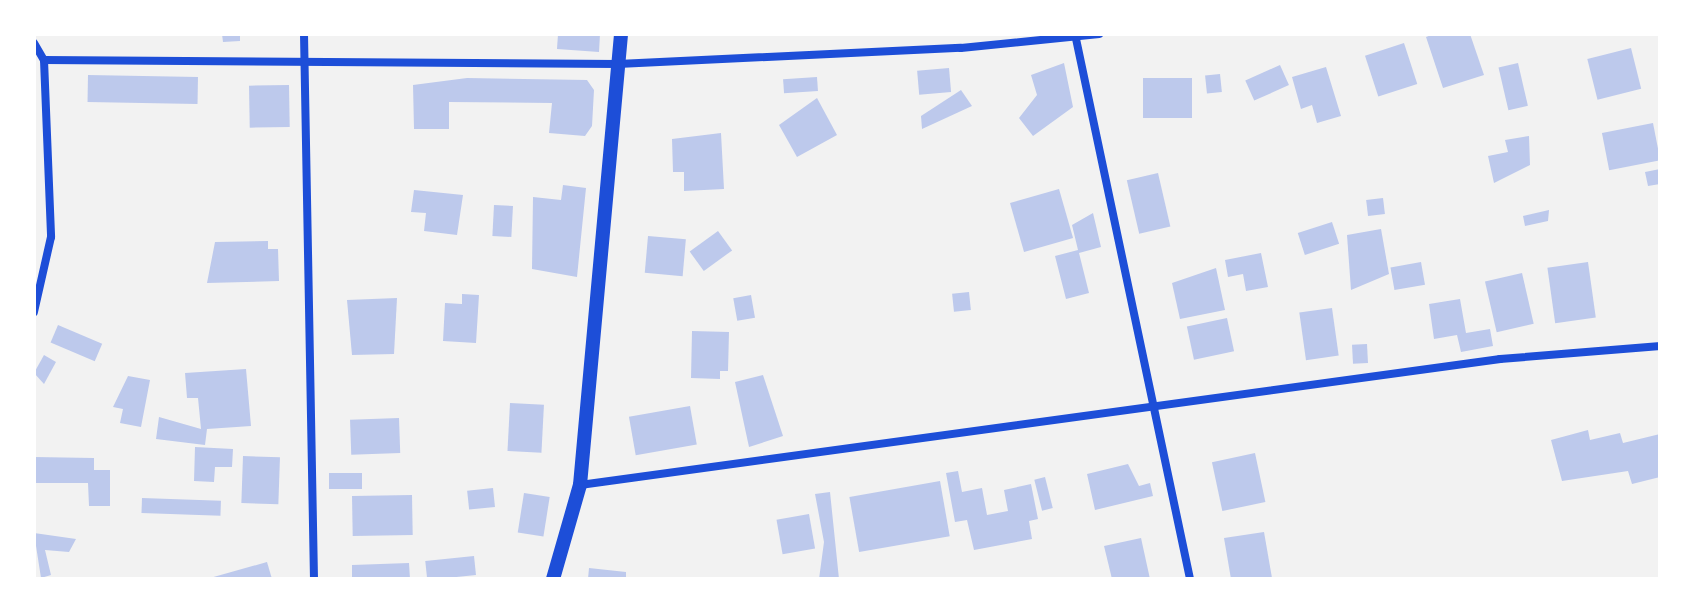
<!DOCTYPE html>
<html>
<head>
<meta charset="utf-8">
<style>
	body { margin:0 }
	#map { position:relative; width:1694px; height:613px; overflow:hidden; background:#f2f2f2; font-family:"Fira Sans",sans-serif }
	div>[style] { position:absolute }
	.building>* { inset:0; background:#bdc9ec; transform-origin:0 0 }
	.minor>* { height:8px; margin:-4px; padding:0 4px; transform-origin:4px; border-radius:4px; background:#1d4ed8 }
	.tertiary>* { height:14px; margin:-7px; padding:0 7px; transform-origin:7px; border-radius:7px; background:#1d4ed8 }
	span { translate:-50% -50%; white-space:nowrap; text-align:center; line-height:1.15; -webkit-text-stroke:8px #fff; paint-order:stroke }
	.frame { position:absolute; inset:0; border:36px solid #fff; pointer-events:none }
</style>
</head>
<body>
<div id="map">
	<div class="building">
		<div style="clip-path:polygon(222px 34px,240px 34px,240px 41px,223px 42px)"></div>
		<div style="clip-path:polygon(558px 34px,600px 34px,599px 52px,557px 49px)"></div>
		<div style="clip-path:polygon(1434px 34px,1470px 34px,1484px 75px,1443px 88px,1426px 37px)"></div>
		<div style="left:1404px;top:43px;width:43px;height:41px;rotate:72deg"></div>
		<div style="left:1631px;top:48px;width:42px;height:45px;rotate:76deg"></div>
		<div style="clip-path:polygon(1064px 63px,1073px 107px,1033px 136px,1019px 118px,1037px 95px,1031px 75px)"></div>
		<div style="left:1518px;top:63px;width:44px;height:20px;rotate:77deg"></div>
		<div style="left:1280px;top:65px;width:22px;height:38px;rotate:66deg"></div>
		<div style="clip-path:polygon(1326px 67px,1341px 116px,1317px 123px,1312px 105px,1301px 109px,1292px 77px)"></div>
		<div style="left:949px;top:68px;width:24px;height:32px;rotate:85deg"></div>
		<div style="left:1220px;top:74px;width:18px;height:15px;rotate:84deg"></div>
		<div style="left:88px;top:75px;width:110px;height:27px;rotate:1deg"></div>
		<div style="left:817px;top:77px;width:14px;height:34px;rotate:86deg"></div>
		<div style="clip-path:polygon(467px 78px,587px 80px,594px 90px,592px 126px,585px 136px,549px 133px,552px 103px,449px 102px,449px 129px,414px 129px,413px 85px)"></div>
		<div style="left:1192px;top:78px;width:40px;height:49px;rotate:90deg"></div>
		<div style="left:289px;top:85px;width:42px;height:40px;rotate:89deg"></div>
		<div style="clip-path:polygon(961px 90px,972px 106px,922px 129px,921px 116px)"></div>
		<div style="clip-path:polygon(817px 98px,837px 135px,797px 157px,779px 125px)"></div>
		<div style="left:1653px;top:123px;width:38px;height:52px;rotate:79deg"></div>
		<div style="clip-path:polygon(721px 133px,724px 189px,684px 191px,684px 172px,673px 172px,672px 139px)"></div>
		<div style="clip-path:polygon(1529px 136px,1530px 165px,1494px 183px,1488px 156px,1508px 152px,1505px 140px)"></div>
		<div style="clip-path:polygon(1660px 169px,1660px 184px,1648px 186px,1645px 172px)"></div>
		<div style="left:1158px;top:173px;width:55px;height:32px;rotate:77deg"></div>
		<div style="clip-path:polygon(563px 185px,586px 188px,577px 277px,532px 269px,533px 197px,561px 200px)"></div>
		<div style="left:1059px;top:189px;width:51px;height:51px;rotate:74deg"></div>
		<div style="clip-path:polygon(414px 190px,463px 195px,457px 235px,424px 231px,426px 213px,411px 212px)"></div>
		<div style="left:1383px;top:198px;width:16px;height:17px;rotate:83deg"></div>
		<div style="left:494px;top:205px;width:19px;height:31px;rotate:3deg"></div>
		<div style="clip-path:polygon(1549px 210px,1548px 221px,1525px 226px,1523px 216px)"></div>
		<div style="clip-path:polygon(1093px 213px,1101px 247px,1079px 253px,1089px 293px,1066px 299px,1055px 256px,1078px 250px,1072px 225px)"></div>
		<div style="left:1332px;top:222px;width:23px;height:36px;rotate:72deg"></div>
		<div style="clip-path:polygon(1381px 229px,1389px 274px,1351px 290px,1347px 235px)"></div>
		<div style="left:718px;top:231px;width:24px;height:35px;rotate:54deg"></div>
		<div style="left:648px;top:236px;width:38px;height:37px;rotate:5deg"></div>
		<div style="clip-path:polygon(268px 241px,268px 249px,278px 249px,279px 281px,207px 283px,215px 242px)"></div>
		<div style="clip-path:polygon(1261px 253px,1268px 287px,1246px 291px,1243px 274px,1228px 277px,1225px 260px)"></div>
		<div style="left:1421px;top:262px;width:23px;height:31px;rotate:80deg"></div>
		<div style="left:1588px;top:262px;width:56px;height:41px;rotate:82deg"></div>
		<div style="clip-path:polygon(1216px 268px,1225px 310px,1180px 319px,1172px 283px)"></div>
		<div style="left:1522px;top:273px;width:52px;height:38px;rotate:77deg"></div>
		<div style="left:969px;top:292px;width:18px;height:17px;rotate:84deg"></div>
		<div style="clip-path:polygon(462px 294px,479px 295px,476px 343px,443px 341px,445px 303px,462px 304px)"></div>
		<div style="left:751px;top:295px;width:23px;height:18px;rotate:80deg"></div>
		<div style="clip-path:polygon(397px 298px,394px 354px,352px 355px,347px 300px)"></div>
		<div style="clip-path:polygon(1460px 299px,1466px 333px,1490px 329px,1493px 346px,1461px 352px,1457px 335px,1434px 339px,1429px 304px)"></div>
		<div style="left:1332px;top:308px;width:48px;height:33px;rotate:82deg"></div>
		<div style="left:1227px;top:318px;width:34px;height:41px;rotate:78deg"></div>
		<div style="left:58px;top:325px;width:48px;height:19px;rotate:23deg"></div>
		<div style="clip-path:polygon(692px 331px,729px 332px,728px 371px,720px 371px,720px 379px,691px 378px)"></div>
		<div style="left:1367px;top:344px;width:19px;height:15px;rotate:87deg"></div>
		<div style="clip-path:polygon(44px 355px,56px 362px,44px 384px,34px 373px)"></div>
		<div style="clip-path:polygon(246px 369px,251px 426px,207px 429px,205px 445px,156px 439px,159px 417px,201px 429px,198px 398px,187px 398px,185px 373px)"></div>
		<div style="clip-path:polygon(763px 375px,783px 436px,749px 447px,735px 382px)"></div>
		<div style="clip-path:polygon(128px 376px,150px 380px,141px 427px,120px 423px,123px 409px,113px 407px)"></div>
		<div style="left:510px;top:403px;width:34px;height:48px;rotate:3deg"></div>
		<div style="left:690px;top:406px;width:39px;height:62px;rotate:80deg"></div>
		<div style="left:399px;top:418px;width:35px;height:49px;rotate:88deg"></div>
		<div style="clip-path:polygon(1588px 430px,1590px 440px,1620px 433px,1623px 443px,1660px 434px,1660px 477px,1632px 484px,1628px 471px,1562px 481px,1551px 440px)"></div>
		<div style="clip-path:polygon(195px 447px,233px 449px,232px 467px,215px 467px,214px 482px,194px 481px)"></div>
		<div style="left:1255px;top:453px;width:50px;height:44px;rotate:78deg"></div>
		<div style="left:243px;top:456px;width:37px;height:47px;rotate:2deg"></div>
		<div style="clip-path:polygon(34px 457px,94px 458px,94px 470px,110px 470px,110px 506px,89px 506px,88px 483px,34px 483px)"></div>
		<div style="clip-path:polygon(1128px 464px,1139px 486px,1150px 483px,1153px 496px,1095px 510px,1087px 474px)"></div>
		<div style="clip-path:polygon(958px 471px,962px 492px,982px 488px,987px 515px,1008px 511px,1004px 490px,1031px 484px,1038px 519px,1029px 521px,1032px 539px,974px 550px,967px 520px,955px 522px,946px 473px)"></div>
		<div style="left:362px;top:473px;width:16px;height:33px;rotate:90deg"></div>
		<div style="left:1045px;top:477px;width:32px;height:11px;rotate:76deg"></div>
		<div style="left:940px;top:481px;width:56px;height:92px;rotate:80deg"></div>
		<div style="left:493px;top:488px;width:19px;height:26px;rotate:84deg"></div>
		<div style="clip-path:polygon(830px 492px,839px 579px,819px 579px,824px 542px,815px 494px)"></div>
		<div style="left:524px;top:493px;width:26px;height:40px;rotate:9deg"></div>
		<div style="left:412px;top:495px;width:40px;height:60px;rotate:89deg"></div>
		<div style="left:142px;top:498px;width:79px;height:15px;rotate:2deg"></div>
		<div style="left:809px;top:514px;width:35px;height:33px;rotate:80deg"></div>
		<div style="clip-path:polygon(1264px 532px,1272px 578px,1231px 579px,1224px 538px)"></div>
		<div style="clip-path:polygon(34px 533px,76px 539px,69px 552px,45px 550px,51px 575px,41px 578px)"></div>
		<div style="clip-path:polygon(1141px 538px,1150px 579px,1112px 579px,1104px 546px)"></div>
		<div style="left:474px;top:556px;width:19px;height:49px;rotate:84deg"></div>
		<div style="clip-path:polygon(267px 562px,272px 579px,210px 579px,210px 578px)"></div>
		<div style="clip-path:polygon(409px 563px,410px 579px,352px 579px,352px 565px)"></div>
		<div style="clip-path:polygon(589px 568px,626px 572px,626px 579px,588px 579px)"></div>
	</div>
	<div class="minor">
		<div style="left:304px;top:34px;width:545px;rotate:88.95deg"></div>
		<div style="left:1075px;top:34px;width:557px;rotate:78.08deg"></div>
		<div style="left:34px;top:43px;width:20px;rotate:60deg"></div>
		<div style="left:44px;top:60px;width:177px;rotate:87.7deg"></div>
		<div style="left:51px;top:237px;width:77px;rotate:102.8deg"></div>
		<div style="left:44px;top:60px;width:574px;rotate:0.4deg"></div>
		<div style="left:618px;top:64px;width:343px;rotate:-2.7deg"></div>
		<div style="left:961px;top:48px;width:139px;rotate:-5.8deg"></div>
		<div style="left:580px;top:485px;width:929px;rotate:-7.8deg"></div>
		<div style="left:1500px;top:359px;width:161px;rotate:-4.6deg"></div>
	</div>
	<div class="tertiary">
		<div style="left:553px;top:579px;width:98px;rotate:-74deg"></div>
		<div style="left:580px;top:485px;width:453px;rotate:-84.8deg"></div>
	</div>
	<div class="frame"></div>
</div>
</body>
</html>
